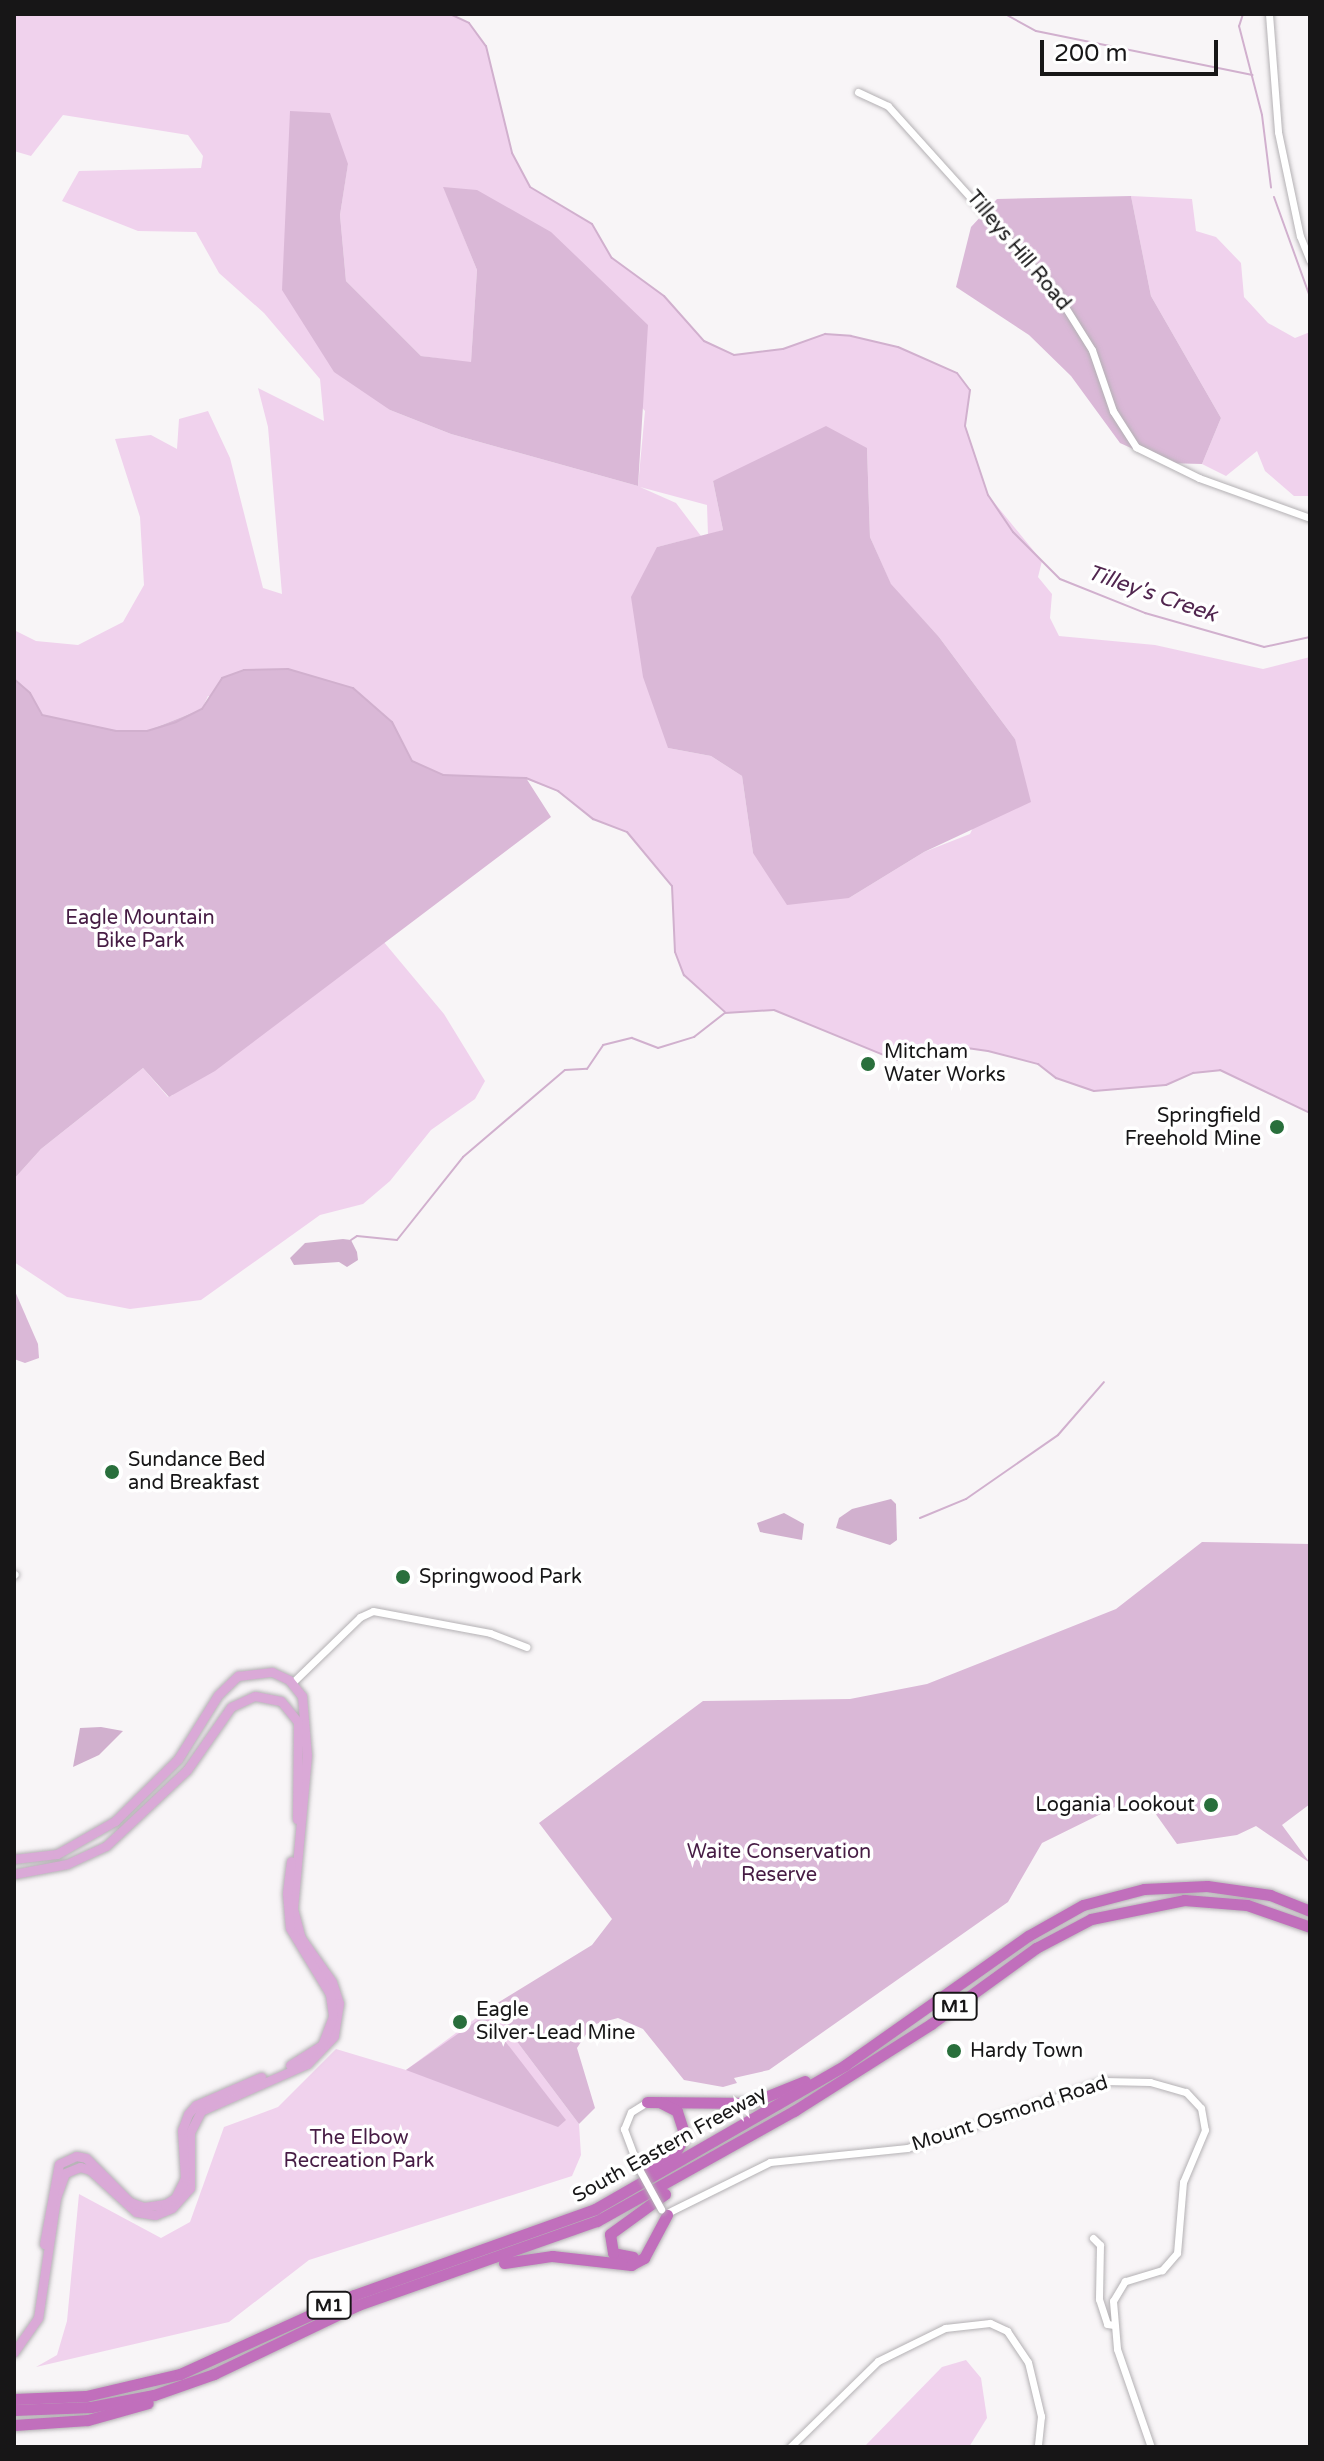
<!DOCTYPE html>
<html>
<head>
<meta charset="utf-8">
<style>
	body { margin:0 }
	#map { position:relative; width:1324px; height:2461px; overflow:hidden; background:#f8f5f7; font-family:"Varela Round",sans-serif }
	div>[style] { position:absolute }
	.green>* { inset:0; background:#f0d2ed }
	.forest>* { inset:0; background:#dab8d7 }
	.water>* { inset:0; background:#d1b0ce }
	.stream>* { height:2px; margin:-1px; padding:0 1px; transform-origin:1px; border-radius:1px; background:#d1b0ce }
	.roads { filter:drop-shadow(0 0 2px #b4b1b4) drop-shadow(0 0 2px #b4b1b4) }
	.minor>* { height:7px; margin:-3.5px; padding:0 3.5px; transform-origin:3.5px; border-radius:3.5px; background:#fff }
	.major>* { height:9px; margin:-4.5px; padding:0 4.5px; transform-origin:4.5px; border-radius:4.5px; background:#daa9d7 }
	.highway>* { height:11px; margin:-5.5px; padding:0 5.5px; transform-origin:5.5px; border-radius:5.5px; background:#c16fbc }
	.bridges { filter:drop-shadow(0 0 2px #b4b1b4) drop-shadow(0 0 2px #b4b1b4) }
	.minor-bridge>* { height:7px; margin:-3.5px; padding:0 3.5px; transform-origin:3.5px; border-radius:3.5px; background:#fff }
	.dots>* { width:22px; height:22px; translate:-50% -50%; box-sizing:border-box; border:4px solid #fff; border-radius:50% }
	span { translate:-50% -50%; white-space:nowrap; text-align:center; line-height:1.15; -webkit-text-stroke:7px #fff; paint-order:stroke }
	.shield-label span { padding:2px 6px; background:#fff; border:2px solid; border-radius:6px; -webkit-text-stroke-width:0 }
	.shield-label { font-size:18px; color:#171617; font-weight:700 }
	.street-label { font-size:20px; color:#171617 }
	.park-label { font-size:20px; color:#461c44 }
	.poi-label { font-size:20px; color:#171617 }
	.left { translate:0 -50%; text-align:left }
	.right { translate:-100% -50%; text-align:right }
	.water-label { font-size:22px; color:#51264f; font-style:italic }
	.frame { position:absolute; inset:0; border:16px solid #171617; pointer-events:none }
	.scale { position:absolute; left:1040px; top:40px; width:178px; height:36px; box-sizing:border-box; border:4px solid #171617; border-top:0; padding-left:10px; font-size:24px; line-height:28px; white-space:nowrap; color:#171617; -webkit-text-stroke:6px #fff; paint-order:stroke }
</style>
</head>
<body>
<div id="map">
	<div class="green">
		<div style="clip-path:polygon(evenodd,14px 14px,450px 14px,469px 23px,486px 46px,512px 153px,530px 187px,591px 224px,612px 258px,664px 296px,704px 341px,734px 355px,783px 349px,825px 334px,851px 336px,898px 347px,957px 373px,970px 390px,965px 426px,988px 495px,1042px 561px,1038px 577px,1052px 594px,1050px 618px,1059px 636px,1155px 645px,1263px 669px,1310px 657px,1310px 1113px,1220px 1070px,1193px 1073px,1166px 1085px,1094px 1091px,1056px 1078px,1038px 1064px,988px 1051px,960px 1047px,896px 1060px,774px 1010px,725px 1013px,684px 975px,675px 952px,672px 886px,627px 832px,593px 819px,558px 791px,526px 779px,443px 775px,412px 761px,392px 722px,208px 696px,202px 709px,147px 731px,116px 731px,42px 715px,30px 693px,14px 679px,14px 630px,36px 641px,78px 645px,123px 622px,144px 585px,140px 517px,115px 439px,151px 435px,177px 449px,179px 419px,208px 411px,230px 458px,263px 588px,282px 594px,268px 427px,258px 388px,324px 421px,320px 379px,264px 313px,219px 273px,196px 232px,138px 231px,62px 201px,79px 171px,201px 168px,203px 156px,188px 135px,63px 115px,31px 156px,14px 151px,14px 14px,348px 163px,340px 215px,346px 281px,421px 356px,471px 363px,477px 270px,444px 188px,645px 411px,638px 486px,451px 434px,390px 410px,282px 289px,348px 163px,14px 14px,867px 448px,870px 537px,891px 585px,939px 637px,1015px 739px,970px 834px,924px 852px,849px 898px,753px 853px,742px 776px,711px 756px,668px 748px,657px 547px,701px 536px,676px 503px,640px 487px,707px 505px,708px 535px,723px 530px,713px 481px,867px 448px)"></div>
		<div style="clip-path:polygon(1131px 196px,1192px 199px,1196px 231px,1216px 237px,1241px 263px,1244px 297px,1268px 323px,1295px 338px,1310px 332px,1310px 496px,1294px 496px,1265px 471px,1257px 451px,1226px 476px,1202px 464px,1221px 418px,1151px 296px)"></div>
		<div style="clip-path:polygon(14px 741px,331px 979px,383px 941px,444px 1014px,485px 1081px,475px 1099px,431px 1130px,390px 1181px,363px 1204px,320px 1215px,201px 1300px,130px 1309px,67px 1297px,14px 1262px,14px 1179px,41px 1149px,143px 1068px,168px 1097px,173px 1095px)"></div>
		<div style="clip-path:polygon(491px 2007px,579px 2124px,581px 2155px,572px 2176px,309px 2260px,229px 2322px,36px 2367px,57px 2355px,67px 2321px,79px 2194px,161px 2238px,190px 2222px,224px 2127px,278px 2107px,336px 2049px,406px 2070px)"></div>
		<div style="clip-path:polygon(966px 2360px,981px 2378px,987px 2418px,969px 2447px,864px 2447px,942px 2367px)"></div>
	</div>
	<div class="forest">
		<div style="clip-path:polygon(290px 111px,330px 113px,348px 164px,340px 215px,346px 281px,421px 356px,471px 362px,477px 270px,443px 187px,477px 190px,551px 232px,648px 325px,638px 486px,451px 434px,390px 410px,334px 372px,282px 290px)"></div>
		<div style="clip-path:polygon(1131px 196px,1151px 296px,1221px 418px,1202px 464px,1164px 463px,1120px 443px,1071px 376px,1029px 335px,956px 287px,971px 227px,997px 199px)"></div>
		<div style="clip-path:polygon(826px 426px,867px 448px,870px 537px,891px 584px,939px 637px,1015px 739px,1031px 802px,924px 852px,849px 898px,787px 905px,753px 853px,742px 776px,711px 756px,668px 748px,643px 677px,631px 597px,657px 547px,723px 530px,713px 481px)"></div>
		<div style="clip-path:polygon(288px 669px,353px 688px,392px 722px,412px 761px,443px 775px,526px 778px,551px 817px,215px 1071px,169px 1097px,143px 1068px,41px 1149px,14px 1179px,14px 679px,30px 693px,42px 715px,116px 731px,147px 731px,202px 709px,222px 678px,244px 670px)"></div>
		<div style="clip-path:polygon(14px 1289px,38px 1344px,39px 1358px,25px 1363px,14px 1359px)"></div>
		<div style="clip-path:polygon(1202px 1542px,1310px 1544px,1310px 1804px,1282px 1825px,1310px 1863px,1256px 1826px,1237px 1835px,1177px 1844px,1155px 1813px,1115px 1807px,1042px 1843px,1008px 1902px,769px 2070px,734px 2078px,737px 2083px,723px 2087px,684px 2080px,643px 2029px,618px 2018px,592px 2025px,577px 2048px,595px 2108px,579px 2124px,491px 2007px,592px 1945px,612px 1919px,539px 1823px,703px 1701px,850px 1699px,927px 1684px,1116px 1609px)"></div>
		<div style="clip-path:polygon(485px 2015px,566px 2120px,558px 2127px,406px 2070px)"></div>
	</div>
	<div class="water">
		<div style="clip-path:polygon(343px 1239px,351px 1240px,357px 1252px,358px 1260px,347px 1267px,339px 1262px,294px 1265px,290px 1258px,305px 1243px)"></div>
		<div style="clip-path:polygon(891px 1499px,896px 1504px,897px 1540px,890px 1545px,836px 1528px,839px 1518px,852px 1509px)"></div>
		<div style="clip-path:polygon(784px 1513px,804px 1524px,802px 1540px,760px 1532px,757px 1523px)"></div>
		<div style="clip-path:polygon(101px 1727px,123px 1731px,99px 1755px,73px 1767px,80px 1728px)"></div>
	</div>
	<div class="stream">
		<div style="left:450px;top:14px;width:21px;rotate:25deg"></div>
		<div style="left:469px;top:23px;width:29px;rotate:54deg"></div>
		<div style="left:486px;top:46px;width:110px;rotate:76.3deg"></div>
		<div style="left:512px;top:153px;width:38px;rotate:62deg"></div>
		<div style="left:530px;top:187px;width:72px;rotate:30.8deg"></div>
		<div style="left:592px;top:224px;width:39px;rotate:60deg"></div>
		<div style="left:612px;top:258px;width:64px;rotate:36.2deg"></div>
		<div style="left:664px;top:296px;width:60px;rotate:48.4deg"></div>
		<div style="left:704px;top:341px;width:33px;rotate:25deg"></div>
		<div style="left:734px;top:355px;width:49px;rotate:-7deg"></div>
		<div style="left:783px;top:349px;width:45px;rotate:-19.7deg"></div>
		<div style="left:825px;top:334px;width:26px;rotate:4deg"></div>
		<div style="left:851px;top:336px;width:48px;rotate:13.2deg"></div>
		<div style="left:898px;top:347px;width:64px;rotate:23.8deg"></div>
		<div style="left:957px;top:373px;width:21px;rotate:53deg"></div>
		<div style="left:970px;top:390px;width:36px;rotate:98deg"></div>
		<div style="left:965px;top:426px;width:73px;rotate:71.6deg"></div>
		<div style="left:988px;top:495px;width:45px;rotate:56deg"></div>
		<div style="left:1013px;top:532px;width:66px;rotate:45deg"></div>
		<div style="left:1060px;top:579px;width:92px;rotate:21.8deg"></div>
		<div style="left:1145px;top:613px;width:124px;rotate:15.9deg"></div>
		<div style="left:1264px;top:647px;width:47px;rotate:-12.3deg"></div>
		<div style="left:1005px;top:14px;width:35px;rotate:29deg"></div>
		<div style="left:1036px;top:31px;width:221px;rotate:11.5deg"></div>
		<div style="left:1243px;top:14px;width:13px;rotate:108deg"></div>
		<div style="left:1239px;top:26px;width:92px;rotate:75.5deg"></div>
		<div style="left:1262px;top:115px;width:73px;rotate:82.9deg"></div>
		<div style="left:1274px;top:197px;width:106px;rotate:70.2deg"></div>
		<div style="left:14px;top:679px;width:21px;rotate:41deg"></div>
		<div style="left:30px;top:693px;width:25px;rotate:61deg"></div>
		<div style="left:42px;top:715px;width:76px;rotate:12.2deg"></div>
		<div style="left:116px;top:731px;width:31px"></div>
		<div style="left:147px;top:731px;width:30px;rotate:-17deg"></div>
		<div style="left:176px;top:722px;width:29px;rotate:-27deg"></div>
		<div style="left:202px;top:709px;width:37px;rotate:-57deg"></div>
		<div style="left:222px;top:678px;width:23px;rotate:-20deg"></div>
		<div style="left:244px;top:670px;width:44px;rotate:-1.3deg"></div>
		<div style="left:288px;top:669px;width:68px;rotate:16.3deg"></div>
		<div style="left:353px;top:688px;width:52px;rotate:41.1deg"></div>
		<div style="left:392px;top:722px;width:44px;rotate:62.9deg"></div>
		<div style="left:412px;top:761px;width:34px;rotate:24deg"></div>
		<div style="left:443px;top:775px;width:83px;rotate:2.1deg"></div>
		<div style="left:526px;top:778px;width:35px;rotate:22deg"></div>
		<div style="left:558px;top:791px;width:45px;rotate:38.7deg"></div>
		<div style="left:593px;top:819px;width:36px;rotate:21deg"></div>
		<div style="left:627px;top:832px;width:70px;rotate:50.2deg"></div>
		<div style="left:672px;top:886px;width:66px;rotate:87.4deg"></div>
		<div style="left:675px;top:952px;width:25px;rotate:69deg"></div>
		<div style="left:684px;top:975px;width:55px;rotate:42.1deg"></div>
		<div style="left:351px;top:1240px;width:7px;rotate:-34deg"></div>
		<div style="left:357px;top:1236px;width:40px;rotate:5.7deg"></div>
		<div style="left:397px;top:1240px;width:106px;rotate:-51.5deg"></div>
		<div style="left:463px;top:1157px;width:134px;rotate:-40.5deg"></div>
		<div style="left:565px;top:1070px;width:22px;rotate:-3deg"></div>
		<div style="left:587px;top:1069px;width:29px;rotate:-56deg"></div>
		<div style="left:603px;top:1045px;width:30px;rotate:-14deg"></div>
		<div style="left:632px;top:1038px;width:28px;rotate:21deg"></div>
		<div style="left:658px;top:1048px;width:38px;rotate:-17deg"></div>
		<div style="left:694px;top:1037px;width:39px;rotate:-38deg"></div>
		<div style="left:725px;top:1013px;width:49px;rotate:-3.5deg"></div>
		<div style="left:774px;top:1010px;width:132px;rotate:22.3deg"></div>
		<div style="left:896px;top:1060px;width:65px;rotate:-11.5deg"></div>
		<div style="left:960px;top:1047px;width:28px;rotate:8deg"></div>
		<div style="left:988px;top:1051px;width:52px;rotate:14.6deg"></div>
		<div style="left:1038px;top:1064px;width:23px;rotate:38deg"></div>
		<div style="left:1056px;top:1078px;width:40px;rotate:18.9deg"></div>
		<div style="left:1094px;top:1091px;width:72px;rotate:-4.8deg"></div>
		<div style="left:1166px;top:1085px;width:30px;rotate:-24deg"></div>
		<div style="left:1193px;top:1073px;width:27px;rotate:-6deg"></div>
		<div style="left:1220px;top:1070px;width:100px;rotate:25.5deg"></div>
		<div style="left:920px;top:1518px;width:50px;rotate:-22.4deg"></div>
		<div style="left:966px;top:1499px;width:112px;rotate:-34.8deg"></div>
		<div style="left:1058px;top:1435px;width:70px;rotate:-49deg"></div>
	</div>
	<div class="roads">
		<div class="minor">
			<div style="left:1269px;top:14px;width:118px;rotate:85.6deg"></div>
			<div style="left:1278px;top:132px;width:106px;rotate:78.1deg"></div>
			<div style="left:1300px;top:236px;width:27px;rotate:68deg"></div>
			<div style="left:858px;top:92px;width:33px;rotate:25deg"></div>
			<div style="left:888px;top:106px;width:253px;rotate:48deg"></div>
			<div style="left:1057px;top:294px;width:66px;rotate:58deg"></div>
			<div style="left:1092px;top:350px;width:65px;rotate:71deg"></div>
			<div style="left:1113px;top:411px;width:43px;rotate:57.4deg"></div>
			<div style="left:1136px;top:447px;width:70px;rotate:26.2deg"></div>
			<div style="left:1199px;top:478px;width:118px;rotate:19.8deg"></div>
			<div style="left:14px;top:1575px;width:1px;rotate:-45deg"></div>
			<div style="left:292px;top:1683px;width:95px;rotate:-44.1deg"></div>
			<div style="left:360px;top:1617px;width:14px;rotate:-25deg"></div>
			<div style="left:373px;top:1611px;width:119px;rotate:10.6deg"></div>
			<div style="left:490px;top:1633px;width:39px;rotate:21deg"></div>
			<div style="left:639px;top:2169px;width:43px;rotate:-110.6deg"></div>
			<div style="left:624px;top:2129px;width:18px;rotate:-68deg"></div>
			<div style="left:631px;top:2112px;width:19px;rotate:-32deg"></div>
			<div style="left:665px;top:2214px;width:117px;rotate:-26.3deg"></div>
			<div style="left:770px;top:2162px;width:138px;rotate:-5.8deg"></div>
			<div style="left:907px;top:2148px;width:208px;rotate:-18.8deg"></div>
			<div style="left:1104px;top:2081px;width:46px;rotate:1.2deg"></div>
			<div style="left:1150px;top:2082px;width:37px;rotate:16deg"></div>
			<div style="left:1186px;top:2092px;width:22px;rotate:47deg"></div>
			<div style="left:1201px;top:2108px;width:22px;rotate:80deg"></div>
			<div style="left:1205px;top:2130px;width:56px;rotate:112.9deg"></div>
			<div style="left:1183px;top:2182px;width:71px;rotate:94.8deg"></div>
			<div style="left:1177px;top:2253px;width:23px;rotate:131deg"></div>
			<div style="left:1162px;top:2270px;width:39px;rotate:163deg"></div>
			<div style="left:1125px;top:2281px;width:23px;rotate:121deg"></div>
			<div style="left:1113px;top:2301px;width:48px;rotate:85.2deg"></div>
			<div style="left:1117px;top:2349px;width:104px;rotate:70.9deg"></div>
			<div style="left:1093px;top:2238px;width:10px;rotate:45deg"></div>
			<div style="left:1100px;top:2245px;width:54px;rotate:91.1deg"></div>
			<div style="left:1099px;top:2299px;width:26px;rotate:72deg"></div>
			<div style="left:1107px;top:2324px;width:7px;rotate:8deg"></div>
			<div style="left:790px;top:2447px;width:123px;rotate:-44.3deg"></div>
			<div style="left:878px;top:2361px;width:75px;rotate:-26.2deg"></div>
			<div style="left:945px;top:2328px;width:45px;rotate:-6.3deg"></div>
			<div style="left:990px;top:2323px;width:19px;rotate:25deg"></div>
			<div style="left:1007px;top:2331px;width:37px;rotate:56deg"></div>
			<div style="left:1028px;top:2362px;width:56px;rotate:76.5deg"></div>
			<div style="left:1041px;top:2416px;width:31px;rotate:96deg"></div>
		</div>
		<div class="major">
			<div style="left:14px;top:1859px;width:43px;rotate:-6.6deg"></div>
			<div style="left:57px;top:1854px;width:67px;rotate:-29.6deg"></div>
			<div style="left:115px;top:1821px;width:88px;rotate:-44.5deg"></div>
			<div style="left:178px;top:1759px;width:75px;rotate:-58deg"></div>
			<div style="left:218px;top:1695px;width:28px;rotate:-44deg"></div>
			<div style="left:238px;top:1676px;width:34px;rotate:-7deg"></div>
			<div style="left:272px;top:1672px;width:19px;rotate:25deg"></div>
			<div style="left:289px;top:1680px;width:21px;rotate:51deg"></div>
			<div style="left:302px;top:1696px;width:59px;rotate:85.2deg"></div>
			<div style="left:307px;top:1755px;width:155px;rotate:95.2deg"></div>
			<div style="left:293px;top:1909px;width:30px;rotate:75deg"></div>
			<div style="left:301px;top:1938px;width:54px;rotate:54.8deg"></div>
			<div style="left:332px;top:1982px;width:22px;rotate:72deg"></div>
			<div style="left:339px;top:2003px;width:33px;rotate:99deg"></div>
			<div style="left:334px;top:2036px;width:39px;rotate:134deg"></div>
			<div style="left:307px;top:2064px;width:116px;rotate:156.1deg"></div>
			<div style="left:201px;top:2111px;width:25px;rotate:117deg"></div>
			<div style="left:190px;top:2133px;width:55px;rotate:90deg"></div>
			<div style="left:190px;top:2188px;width:27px;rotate:132deg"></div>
			<div style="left:172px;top:2208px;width:18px;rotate:158deg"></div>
			<div style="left:155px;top:2215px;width:19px;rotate:-171deg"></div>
			<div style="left:136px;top:2212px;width:62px;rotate:-137.6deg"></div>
			<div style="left:90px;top:2170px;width:10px;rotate:-163deg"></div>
			<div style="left:80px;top:2167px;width:16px;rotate:158deg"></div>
			<div style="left:65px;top:2173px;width:27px;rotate:110deg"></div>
			<div style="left:56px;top:2198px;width:121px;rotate:98.5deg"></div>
			<div style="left:38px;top:2318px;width:42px;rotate:125.2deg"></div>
			<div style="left:14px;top:1874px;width:54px;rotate:-10.7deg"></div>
			<div style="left:67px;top:1864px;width:43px;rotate:-24.8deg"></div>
			<div style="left:106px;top:1846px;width:111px;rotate:-43.2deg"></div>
			<div style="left:187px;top:1770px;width:77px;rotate:-55.1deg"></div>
			<div style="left:231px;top:1707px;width:26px;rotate:-25deg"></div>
			<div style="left:255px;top:1696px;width:26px;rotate:11deg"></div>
			<div style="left:281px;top:1701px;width:27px;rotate:51deg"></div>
			<div style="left:298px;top:1722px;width:97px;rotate:90.6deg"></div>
			<div style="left:290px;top:2065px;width:38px;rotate:-32deg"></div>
			<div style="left:322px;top:2045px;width:31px;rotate:-69deg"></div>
			<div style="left:333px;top:2016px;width:22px;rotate:-98deg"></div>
			<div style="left:330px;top:1994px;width:77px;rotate:-121.2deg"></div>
			<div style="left:290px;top:1928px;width:35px;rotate:-95deg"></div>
			<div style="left:287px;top:1893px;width:32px;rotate:-83deg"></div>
			<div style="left:44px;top:2244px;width:81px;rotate:-79.4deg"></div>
			<div style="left:59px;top:2164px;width:19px;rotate:-25deg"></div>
			<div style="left:76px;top:2156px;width:10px;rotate:11deg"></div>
			<div style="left:86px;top:2158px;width:62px;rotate:45deg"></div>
			<div style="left:130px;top:2202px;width:15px;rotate:20deg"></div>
			<div style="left:144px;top:2207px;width:21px;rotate:-8deg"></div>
			<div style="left:165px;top:2204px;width:12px;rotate:-31deg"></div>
			<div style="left:175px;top:2198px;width:22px;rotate:-63deg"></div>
			<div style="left:185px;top:2178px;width:48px;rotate:-93.6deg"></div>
			<div style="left:182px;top:2130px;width:17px;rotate:-69deg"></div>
			<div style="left:188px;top:2114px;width:12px;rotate:-48deg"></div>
			<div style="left:196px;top:2105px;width:71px;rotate:-23.3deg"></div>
		</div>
		<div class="highway">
			<div style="left:647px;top:2102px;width:103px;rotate:0.6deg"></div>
			<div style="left:750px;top:2103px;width:59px;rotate:-21.8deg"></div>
			<div style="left:645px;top:2175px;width:37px;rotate:-36deg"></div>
			<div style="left:675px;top:2153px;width:20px;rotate:-60deg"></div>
			<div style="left:685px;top:2136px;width:26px;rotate:-108deg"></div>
			<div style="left:677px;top:2111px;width:18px;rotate:-153deg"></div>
			<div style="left:633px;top:2257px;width:20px;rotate:-169deg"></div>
			<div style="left:613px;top:2253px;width:19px;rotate:-99deg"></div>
			<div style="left:610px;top:2234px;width:68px;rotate:-36deg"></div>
			<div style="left:504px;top:2263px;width:49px;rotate:-8.3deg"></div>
			<div style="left:552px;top:2256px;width:80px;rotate:6.5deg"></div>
			<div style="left:631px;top:2265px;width:15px;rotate:-28deg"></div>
			<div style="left:644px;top:2258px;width:49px;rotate:-61.9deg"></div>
			<div style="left:14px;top:2399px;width:72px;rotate:-2.4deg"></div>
			<div style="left:86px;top:2396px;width:97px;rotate:-13.2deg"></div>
			<div style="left:180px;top:2374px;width:191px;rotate:-24.4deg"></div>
			<div style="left:354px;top:2295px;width:256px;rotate:-19.6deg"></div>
			<div style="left:595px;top:2209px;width:289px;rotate:-29.9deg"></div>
			<div style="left:845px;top:2065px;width:224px;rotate:-35.2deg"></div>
			<div style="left:1028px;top:1936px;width:63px;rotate:-29.4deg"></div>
			<div style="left:1083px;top:1905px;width:63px;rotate:-14.7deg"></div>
			<div style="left:1144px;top:1889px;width:63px;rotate:-2.7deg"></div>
			<div style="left:1207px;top:1886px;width:64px;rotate:8.1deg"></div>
			<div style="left:1270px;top:1895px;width:43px;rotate:21.8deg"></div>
			<div style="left:14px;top:2410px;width:77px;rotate:-2.2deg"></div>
			<div style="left:91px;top:2407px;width:64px;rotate:-10.8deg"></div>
			<div style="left:154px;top:2395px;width:64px;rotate:-19.3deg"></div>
			<div style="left:214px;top:2374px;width:160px;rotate:-25.6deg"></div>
			<div style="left:358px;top:2305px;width:253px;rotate:-19.4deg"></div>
			<div style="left:597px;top:2221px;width:226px;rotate:-29.2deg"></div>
			<div style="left:794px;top:2111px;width:162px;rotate:-32.4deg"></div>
			<div style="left:931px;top:2024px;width:130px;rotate:-35.9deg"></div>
			<div style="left:1036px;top:1948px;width:62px;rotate:-27.8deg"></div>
			<div style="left:1091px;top:1919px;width:95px;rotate:-11.5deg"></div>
			<div style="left:1184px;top:1900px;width:63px;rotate:4.5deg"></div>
			<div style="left:1247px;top:1905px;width:67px;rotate:19.2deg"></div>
			<div style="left:14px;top:2425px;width:74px;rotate:-3.9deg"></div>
			<div style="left:88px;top:2420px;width:62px;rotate:-15.8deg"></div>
		</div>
	</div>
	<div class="bridges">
		<div class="minor-bridge">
			<div style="left:639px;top:2169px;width:46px;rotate:61.2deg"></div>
		</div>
	</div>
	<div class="dots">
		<div style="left:868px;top:1064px;background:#296f3c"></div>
		<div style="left:1277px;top:1127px;background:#296f3c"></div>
		<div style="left:112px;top:1472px;background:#296f3c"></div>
		<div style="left:403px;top:1577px;background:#296f3c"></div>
		<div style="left:1211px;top:1805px;background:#296f3c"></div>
		<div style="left:460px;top:2022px;background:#296f3c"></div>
		<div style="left:954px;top:2051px;background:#296f3c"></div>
	</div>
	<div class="shield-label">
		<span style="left:955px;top:2006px">M1</span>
		<span style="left:329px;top:2305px">M1</span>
	</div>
	<div class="street-label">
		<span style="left:1018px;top:251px;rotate:50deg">Tilleys Hill Road</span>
		<span style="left:1010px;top:2114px;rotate:-18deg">Mount Osmond Road</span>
		<span style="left:670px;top:2145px;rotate:-29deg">South Eastern Freeway</span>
	</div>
	<div class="park-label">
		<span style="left:140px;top:930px">Eagle Mountain<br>Bike Park</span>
		<span style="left:779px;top:1864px">Waite Conservation<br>Reserve</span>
		<span style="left:359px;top:2150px">The Elbow<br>Recreation Park</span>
	</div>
	<div class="poi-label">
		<span class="left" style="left:884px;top:1064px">Mitcham<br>Water Works</span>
		<span class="right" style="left:1261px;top:1128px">Springfield<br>Freehold Mine</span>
		<span class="left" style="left:128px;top:1472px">Sundance Bed<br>and Breakfast</span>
		<span class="left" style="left:419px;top:1577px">Springwood Park</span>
		<span class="right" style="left:1195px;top:1805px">Logania Lookout</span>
		<span class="left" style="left:476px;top:2022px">Eagle<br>Silver-Lead Mine</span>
		<span class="left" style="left:970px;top:2051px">Hardy Town</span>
	</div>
	<div class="water-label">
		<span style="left:1152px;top:594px;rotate:19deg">Tilley's Creek</span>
	</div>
	<div class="frame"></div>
	<div class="scale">200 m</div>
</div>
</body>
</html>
